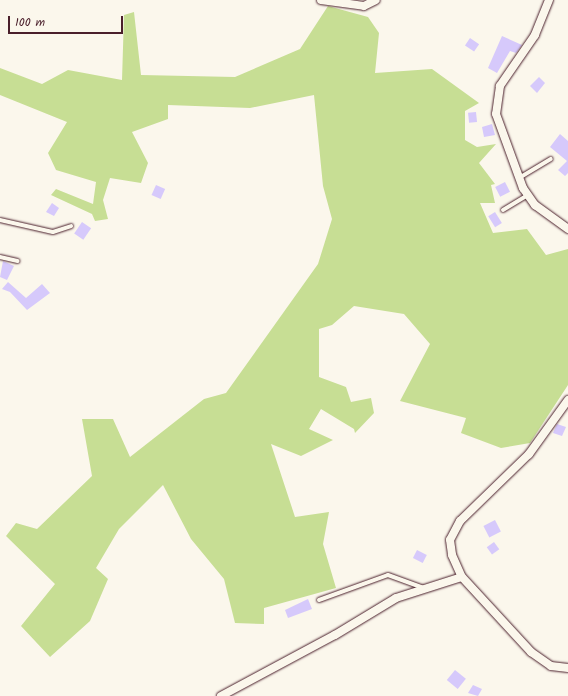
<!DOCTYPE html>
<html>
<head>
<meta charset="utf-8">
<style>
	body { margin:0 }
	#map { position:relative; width:568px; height:696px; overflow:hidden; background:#fbf7ec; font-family:Kalam,sans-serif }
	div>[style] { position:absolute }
	.green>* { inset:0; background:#c7de94 }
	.building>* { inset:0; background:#d6c9fb; transform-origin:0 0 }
	.roads { filter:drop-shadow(0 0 1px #4a1f2b) drop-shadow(0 0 1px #4a1f2b) }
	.lane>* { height:4px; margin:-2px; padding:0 2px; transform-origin:2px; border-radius:2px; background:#fbf7ec }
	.street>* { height:8px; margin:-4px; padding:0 4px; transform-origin:4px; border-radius:4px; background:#fbf7ec }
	span { translate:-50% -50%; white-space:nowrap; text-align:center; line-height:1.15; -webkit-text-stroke:3px #fbf7ec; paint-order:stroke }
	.scale { position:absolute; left:8px; top:16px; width:115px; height:18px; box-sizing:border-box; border:2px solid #4a1f2b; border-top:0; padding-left:5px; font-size:12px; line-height:14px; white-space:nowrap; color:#4a1f2b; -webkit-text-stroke:3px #fbf7ec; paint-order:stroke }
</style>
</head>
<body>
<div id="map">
	<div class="green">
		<div style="clip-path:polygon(328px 6px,368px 17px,379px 33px,375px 73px,432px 69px,479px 103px,465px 111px,465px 140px,477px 147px,496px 144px,479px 163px,495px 184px,491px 185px,495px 203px,480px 203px,493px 233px,527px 229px,546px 255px,568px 249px,568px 385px,530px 443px,501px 448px,461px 433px,466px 418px,400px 401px,430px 344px,404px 314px,354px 306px,332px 325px,319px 329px,319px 377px,346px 387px,351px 402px,371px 398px,374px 413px,355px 433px,354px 429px,321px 409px,309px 429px,333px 440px,301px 456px,271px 444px,295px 517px,329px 512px,323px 544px,336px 588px,264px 608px,264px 624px,235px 623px,224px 579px,191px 539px,163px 485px,119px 529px,96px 568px,108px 579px,90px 621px,50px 657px,21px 626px,55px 584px,6px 536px,16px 523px,37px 529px,92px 476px,82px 419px,113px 419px,130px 457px,204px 399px,226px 393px,318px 264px,332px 219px,323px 186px,314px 95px,250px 108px,168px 105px,168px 119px,132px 132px,148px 163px,141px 183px,110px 178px,103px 200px,108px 219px,95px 221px,92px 214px,51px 195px,56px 189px,93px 204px,96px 182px,56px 170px,48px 153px,67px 122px,0 95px,0 68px,42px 84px,68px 70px,122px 80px,124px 15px,134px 12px,141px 75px,235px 77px,300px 49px)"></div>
	</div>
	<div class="building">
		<div style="clip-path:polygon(502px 36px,522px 45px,516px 53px,510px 51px,497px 73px,488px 68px)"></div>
		<div style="left:470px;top:38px;width:11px;height:9px;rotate:34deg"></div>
		<div style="clip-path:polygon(539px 77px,545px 83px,537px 93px,530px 86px)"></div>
		<div style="left:476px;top:112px;width:10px;height:8px;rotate:84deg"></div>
		<div style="clip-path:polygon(492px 124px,495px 135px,484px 137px,482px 127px)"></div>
		<div style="clip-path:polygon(560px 134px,568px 141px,568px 173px,565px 176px,558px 170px,567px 161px,550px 147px)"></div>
		<div style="left:505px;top:182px;width:11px;height:11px;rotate:63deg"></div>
		<div style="left:156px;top:185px;width:10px;height:11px;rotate:24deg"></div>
		<div style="clip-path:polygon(52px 203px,59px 208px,54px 216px,46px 212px)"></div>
		<div style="left:495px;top:212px;width:13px;height:8px;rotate:58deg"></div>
		<div style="left:82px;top:222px;width:11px;height:14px;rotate:34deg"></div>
		<div style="clip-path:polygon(3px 261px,14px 266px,7px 280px,0 277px)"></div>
		<div style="clip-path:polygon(8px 282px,26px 298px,42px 284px,50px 293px,27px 310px,10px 292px,2px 289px)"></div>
		<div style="clip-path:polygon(557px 424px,566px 427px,562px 436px,553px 433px)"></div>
		<div style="left:495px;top:520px;width:13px;height:13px;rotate:63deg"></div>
		<div style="left:494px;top:542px;width:9px;height:9px;rotate:54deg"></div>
		<div style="left:417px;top:550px;width:11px;height:9px;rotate:27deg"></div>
		<div style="clip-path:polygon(308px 599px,312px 609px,288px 618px,285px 610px)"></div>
		<div style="left:455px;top:670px;width:14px;height:13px;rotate:39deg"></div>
		<div style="clip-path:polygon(473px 685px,482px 689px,478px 696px,468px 693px)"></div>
	</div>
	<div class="roads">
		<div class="lane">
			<div style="left:519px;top:178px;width:37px;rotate:-31deg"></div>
			<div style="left:503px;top:210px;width:29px;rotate:-31deg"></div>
			<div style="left:0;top:220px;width:54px;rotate:12.8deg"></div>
			<div style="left:53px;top:232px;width:19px;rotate:-18deg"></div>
			<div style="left:0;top:257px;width:18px;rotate:13deg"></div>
			<div style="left:319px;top:600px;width:73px;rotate:-19.9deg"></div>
			<div style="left:388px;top:575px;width:38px;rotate:20deg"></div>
		</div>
		<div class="street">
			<div style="left:321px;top:0;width:43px;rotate:7.9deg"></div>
			<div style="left:364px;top:6px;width:13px;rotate:-27deg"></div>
			<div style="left:549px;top:0;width:38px;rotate:112deg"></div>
			<div style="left:535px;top:35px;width:62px;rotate:124.5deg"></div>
			<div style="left:500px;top:86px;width:28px;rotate:98deg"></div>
			<div style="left:496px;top:114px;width:79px;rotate:70deg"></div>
			<div style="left:523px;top:188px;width:21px;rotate:55deg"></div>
			<div style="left:535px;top:205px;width:41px;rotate:36deg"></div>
			<div style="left:568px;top:400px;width:67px;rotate:125.8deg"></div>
			<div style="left:529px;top:454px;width:96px;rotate:135.8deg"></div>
			<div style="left:460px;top:521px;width:21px;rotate:118deg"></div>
			<div style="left:450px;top:540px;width:15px;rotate:82deg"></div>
			<div style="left:452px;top:555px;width:24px;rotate:66deg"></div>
			<div style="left:462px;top:577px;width:102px;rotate:47.4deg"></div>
			<div style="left:531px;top:652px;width:24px;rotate:35deg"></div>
			<div style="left:551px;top:666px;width:17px;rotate:7deg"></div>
			<div style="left:221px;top:696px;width:129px;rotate:-28.2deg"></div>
			<div style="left:335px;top:635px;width:71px;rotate:-31.2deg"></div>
			<div style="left:396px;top:598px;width:69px;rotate:-17.7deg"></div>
		</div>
	</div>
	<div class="scale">100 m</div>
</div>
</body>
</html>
